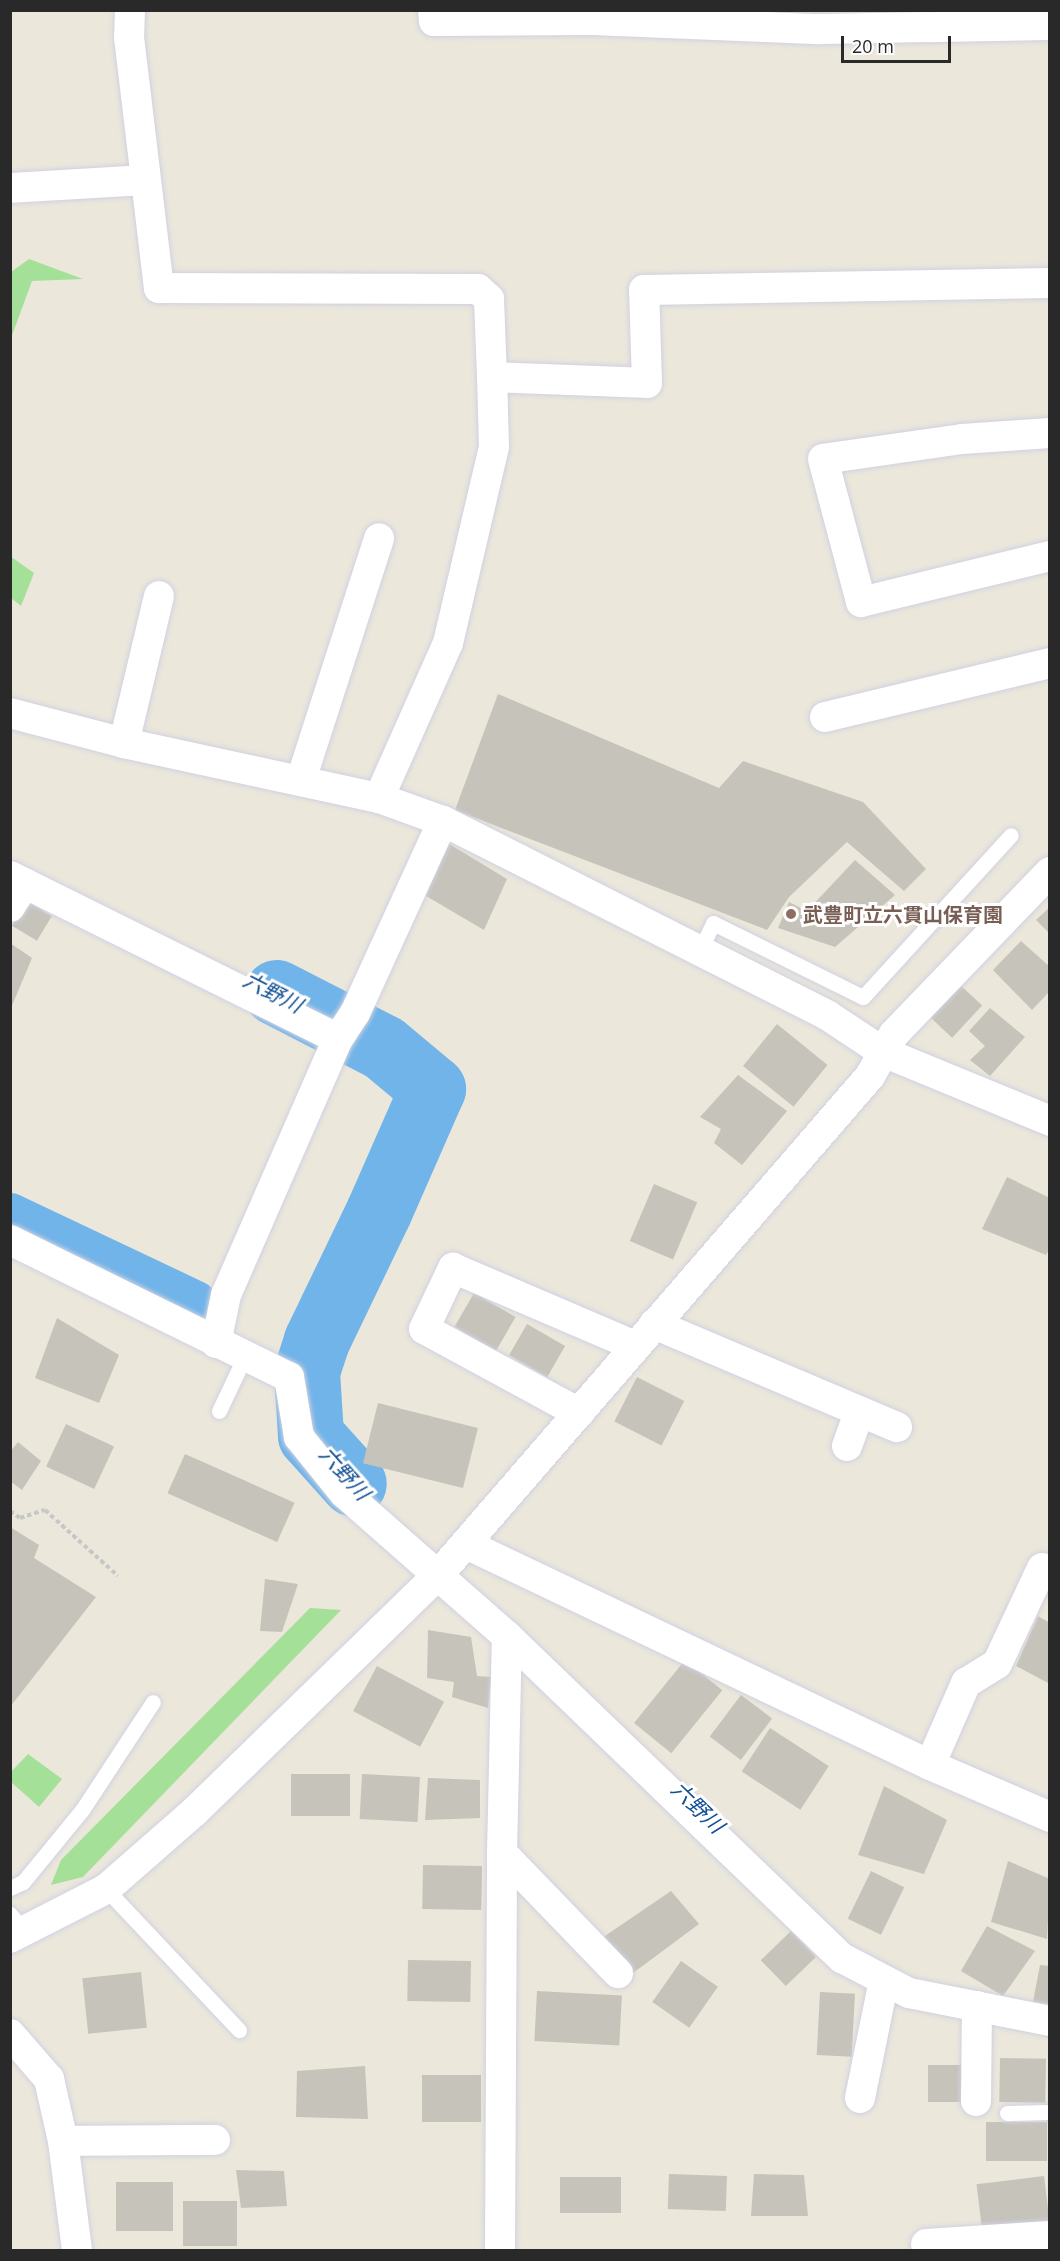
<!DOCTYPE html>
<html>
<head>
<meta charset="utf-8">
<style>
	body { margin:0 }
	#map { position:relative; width:1060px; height:2261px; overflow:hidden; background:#ebe7db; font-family:"Open Sans","Noto Sans JP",sans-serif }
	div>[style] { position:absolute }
	.green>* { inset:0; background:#a5e099 }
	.canal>* { height:39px; margin:-19.5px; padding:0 19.5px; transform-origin:19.5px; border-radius:19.5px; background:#71b4e9 }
	.river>* { height:66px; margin:-33px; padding:0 33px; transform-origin:33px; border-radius:33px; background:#71b4e9 }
	.building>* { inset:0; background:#c6c3bb; transform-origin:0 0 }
	.path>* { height:4px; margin-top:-2px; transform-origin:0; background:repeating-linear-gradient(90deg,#c7c7c7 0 4.5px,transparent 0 7.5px) }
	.roads { filter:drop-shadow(0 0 2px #d0d1e1) drop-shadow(0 0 2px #d0d1e1) }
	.lane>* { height:15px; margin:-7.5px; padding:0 7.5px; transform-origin:7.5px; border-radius:7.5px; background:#fff }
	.street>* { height:30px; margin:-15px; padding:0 15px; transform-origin:15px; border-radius:15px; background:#fff }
	.dots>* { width:16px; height:16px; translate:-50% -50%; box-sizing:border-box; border:3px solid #fff; border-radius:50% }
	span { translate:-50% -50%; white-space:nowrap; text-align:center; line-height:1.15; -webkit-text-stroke:6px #fff; paint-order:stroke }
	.education-label { font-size:20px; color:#785e54; font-weight:700 }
	.left { translate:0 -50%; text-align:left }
	.water-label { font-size:21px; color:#125093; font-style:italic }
	.frame { position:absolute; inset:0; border:12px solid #292929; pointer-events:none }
	.scale { position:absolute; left:841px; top:36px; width:110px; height:27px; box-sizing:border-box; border:3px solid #292929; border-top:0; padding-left:8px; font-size:18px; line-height:21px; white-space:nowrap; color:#292929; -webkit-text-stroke:4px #fff; paint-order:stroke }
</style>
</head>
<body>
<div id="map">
	<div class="green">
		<div style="clip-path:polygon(29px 259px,83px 279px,32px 281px,11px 338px,11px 272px)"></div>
		<div style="clip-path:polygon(10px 556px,34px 573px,21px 606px,11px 598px)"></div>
		<div style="clip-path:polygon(310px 1608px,341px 1610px,83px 1877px,51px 1885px,61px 1860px)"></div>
		<div style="clip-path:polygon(28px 1754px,62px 1779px,39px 1807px,11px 1782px,11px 1772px)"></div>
	</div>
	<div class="canal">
		<div style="left:10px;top:1212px;width:206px;rotate:25.3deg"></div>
	</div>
	<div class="river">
		<div style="left:277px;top:993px;width:120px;rotate:27.2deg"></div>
		<div style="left:384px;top:1048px;width:64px;rotate:39.9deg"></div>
		<div style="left:433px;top:1089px;width:134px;rotate:113.7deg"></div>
		<div style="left:379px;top:1212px;width:143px;rotate:115.7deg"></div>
		<div style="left:317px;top:1341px;width:33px;rotate:108deg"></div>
		<div style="left:307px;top:1372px;width:64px;rotate:86.4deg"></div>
		<div style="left:311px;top:1436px;width:64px;rotate:48.1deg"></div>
	</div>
	<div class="building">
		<div style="clip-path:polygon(498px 694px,719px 788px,743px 761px,863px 802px,926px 869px,904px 891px,847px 842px,789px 897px,767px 930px,455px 810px)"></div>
		<div style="clip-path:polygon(446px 842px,507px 879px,484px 930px,421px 893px)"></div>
		<div style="clip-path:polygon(855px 860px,895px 895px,835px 947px,778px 928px,789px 902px,807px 911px)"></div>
		<div style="left:27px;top:901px;width:29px;height:29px;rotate:31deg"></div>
		<div style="clip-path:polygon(1050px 907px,1050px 934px,1036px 920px)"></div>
		<div style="clip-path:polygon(1021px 941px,1050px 967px,1050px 991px,1032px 1010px,993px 970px)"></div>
		<div style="clip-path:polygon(10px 943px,32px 958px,11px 1008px,10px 1008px)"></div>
		<div style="left:958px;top:983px;width:33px;height:44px;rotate:43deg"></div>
		<div style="clip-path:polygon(990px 1008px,1025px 1037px,990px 1076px,970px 1060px,985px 1046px,969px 1031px)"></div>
		<div style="left:777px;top:1024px;width:65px;height:54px;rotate:39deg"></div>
		<div style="clip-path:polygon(738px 1075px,787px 1111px,742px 1165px,714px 1143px,721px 1129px,700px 1117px)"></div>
		<div style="clip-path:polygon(1007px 1177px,1050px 1198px,1050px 1248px,1046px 1255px,982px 1229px)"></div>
		<div style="left:654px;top:1184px;width:47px;height:62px;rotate:23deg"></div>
		<div style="left:474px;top:1293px;width:48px;height:39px;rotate:30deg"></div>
		<div style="clip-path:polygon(57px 1318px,119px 1355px,99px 1403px,35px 1378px)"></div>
		<div style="left:527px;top:1324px;width:44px;height:36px;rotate:30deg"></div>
		<div style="left:637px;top:1377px;width:53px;height:50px;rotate:27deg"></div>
		<div style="left:378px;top:1403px;width:103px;height:62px;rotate:14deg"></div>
		<div style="left:66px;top:1424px;width:53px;height:47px;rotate:25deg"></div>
		<div style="clip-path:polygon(18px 1442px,41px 1461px,22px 1490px,10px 1481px,10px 1452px)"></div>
		<div style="left:185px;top:1454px;width:120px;height:43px;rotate:24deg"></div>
		<div style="clip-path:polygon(10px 1527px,39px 1545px,34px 1558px,96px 1597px,10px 1707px)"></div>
		<div style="clip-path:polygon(265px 1579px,298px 1584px,282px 1632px,260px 1631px)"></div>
		<div style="clip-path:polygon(1038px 1616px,1050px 1623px,1050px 1684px,1016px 1666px)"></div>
		<div style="clip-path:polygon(428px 1630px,471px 1637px,477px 1676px,491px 1677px,488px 1708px,452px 1697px,454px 1682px,427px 1678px)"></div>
		<div style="left:685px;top:1660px;width:48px;height:81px;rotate:39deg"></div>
		<div style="left:377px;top:1666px;width:76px;height:51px;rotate:28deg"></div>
		<div style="left:741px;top:1695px;width:39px;height:52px;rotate:37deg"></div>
		<div style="left:770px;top:1728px;width:70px;height:52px;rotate:33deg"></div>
		<div style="left:350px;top:1774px;width:42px;height:59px;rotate:90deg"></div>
		<div style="left:362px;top:1774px;width:58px;height:45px;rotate:3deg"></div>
		<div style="clip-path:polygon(428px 1778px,480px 1780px,480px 1818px,425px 1820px)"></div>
		<div style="clip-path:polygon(884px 1786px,947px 1820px,924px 1874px,858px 1855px)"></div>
		<div style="clip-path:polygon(1008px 1861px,1050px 1879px,1047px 1939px,991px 1922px)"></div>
		<div style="left:423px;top:1865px;width:59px;height:44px;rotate:1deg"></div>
		<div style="left:871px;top:1871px;width:37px;height:53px;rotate:26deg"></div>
		<div style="clip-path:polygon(671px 1891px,699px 1924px,633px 1973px,602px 1938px)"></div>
		<div style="clip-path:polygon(987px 1926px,1035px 1951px,1003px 1996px,961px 1971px)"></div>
		<div style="left:791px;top:1931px;width:36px;height:42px;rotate:46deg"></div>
		<div style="left:408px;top:1960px;width:63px;height:41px;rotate:1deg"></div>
		<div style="left:681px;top:1961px;width:45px;height:50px;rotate:35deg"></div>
		<div style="clip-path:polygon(1040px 1965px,1050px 1966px,1050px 2004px,1033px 2002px)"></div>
		<div style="left:141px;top:1972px;width:56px;height:59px;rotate:84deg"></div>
		<div style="left:537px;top:1991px;width:85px;height:50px;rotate:3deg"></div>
		<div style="left:820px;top:1992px;width:35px;height:63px;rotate:3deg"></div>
		<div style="left:1000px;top:2058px;width:46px;height:44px;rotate:1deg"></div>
		<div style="left:968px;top:2065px;width:37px;height:40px;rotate:90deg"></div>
		<div style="clip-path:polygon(365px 2066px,368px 2119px,296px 2117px,297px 2071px)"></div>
		<div style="left:481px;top:2075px;width:47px;height:59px;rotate:90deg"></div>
		<div style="left:986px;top:2122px;width:61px;height:39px"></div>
		<div style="clip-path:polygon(236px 2170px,284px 2171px,287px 2206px,241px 2208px)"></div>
		<div style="left:669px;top:2174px;width:58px;height:35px;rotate:2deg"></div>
		<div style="clip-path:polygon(754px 2174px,804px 2175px,808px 2216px,751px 2216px)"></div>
		<div style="left:1044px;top:2176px;width:48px;height:68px;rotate:83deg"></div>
		<div style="left:560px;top:2177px;width:61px;height:36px"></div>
		<div style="left:116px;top:2182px;width:57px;height:49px"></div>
		<div style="left:183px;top:2201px;width:54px;height:45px"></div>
	</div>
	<div class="path">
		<div style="left:10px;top:1511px;width:12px;rotate:35deg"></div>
		<div style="left:20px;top:1518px;width:26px;rotate:-18deg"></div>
		<div style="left:45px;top:1510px;width:98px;rotate:42.1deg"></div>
	</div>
	<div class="roads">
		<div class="lane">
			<div style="left:700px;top:950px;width:30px;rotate:-64deg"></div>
			<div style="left:713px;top:923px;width:167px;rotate:26.3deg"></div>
			<div style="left:863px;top:997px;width:219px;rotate:-47.6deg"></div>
			<div style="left:219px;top:1411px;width:61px;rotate:-64.7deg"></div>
			<div style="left:10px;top:1888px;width:14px;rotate:-25deg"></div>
			<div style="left:23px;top:1882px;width:93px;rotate:-50.7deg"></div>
			<div style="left:82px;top:1810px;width:129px;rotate:-56.7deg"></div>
			<div style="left:106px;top:1889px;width:194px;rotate:46.7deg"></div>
			<div style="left:10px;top:1914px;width:25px;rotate:50deg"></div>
			<div style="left:1007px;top:2113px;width:43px;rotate:-1.3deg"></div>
		</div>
		<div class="street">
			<div style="left:130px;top:10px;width:27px;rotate:92deg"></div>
			<div style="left:129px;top:37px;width:253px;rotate:83.2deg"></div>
			<div style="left:159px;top:288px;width:319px;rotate:0.2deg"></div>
			<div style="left:478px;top:289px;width:15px;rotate:42deg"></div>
			<div style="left:489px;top:299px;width:78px;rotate:87.8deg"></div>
			<div style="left:492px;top:377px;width:155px;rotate:2.2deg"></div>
			<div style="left:647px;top:383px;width:93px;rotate:-91.8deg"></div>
			<div style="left:644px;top:290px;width:406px;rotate:-1deg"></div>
			<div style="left:433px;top:10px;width:11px;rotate:85deg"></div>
			<div style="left:434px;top:21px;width:158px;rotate:-0.4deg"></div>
			<div style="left:592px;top:20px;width:228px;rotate:2.3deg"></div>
			<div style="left:820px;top:29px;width:230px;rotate:-1deg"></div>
			<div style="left:10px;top:188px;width:134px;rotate:-3.4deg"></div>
			<div style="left:1050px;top:433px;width:88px;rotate:176.1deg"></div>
			<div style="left:962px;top:439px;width:140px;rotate:171.8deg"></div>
			<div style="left:823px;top:459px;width:148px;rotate:75.1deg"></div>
			<div style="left:861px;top:602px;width:195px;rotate:-13.7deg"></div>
			<div style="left:10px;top:713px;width:118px;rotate:14.7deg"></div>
			<div style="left:124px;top:743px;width:261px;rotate:12.2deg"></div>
			<div style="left:379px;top:798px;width:68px;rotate:19.8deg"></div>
			<div style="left:443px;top:821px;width:430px;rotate:26.8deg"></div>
			<div style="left:827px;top:1015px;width:67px;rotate:33.5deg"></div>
			<div style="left:883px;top:1052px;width:181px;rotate:22.4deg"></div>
			<div style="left:825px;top:717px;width:231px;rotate:-13.5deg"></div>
			<div style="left:124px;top:743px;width:151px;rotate:-76.6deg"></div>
			<div style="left:301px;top:780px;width:254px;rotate:-72.1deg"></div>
			<div style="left:379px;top:798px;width:170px;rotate:-66deg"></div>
			<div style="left:448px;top:643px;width:201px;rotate:-76.8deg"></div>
			<div style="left:494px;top:447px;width:70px;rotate:-91.6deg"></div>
			<div style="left:10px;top:876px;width:366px;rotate:26.4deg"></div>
			<div style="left:10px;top:907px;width:28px;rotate:-58deg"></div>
			<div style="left:10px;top:1240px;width:311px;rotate:26.2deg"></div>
			<div style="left:289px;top:1377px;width:61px;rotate:80.5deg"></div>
			<div style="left:299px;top:1437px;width:72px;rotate:51.2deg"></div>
			<div style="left:344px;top:1493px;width:217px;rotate:41.3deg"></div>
			<div style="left:507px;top:1636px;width:465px;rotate:43.9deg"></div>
			<div style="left:842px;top:1958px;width:76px;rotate:27.6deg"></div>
			<div style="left:909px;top:1993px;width:144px;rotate:11.2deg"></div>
			<div style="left:654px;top:1324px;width:264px;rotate:23deg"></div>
			<div style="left:216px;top:1343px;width:49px;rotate:-78.2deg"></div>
			<div style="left:226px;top:1295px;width:279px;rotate:-66.4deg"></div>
			<div style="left:338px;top:1039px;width:31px;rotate:-57deg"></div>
			<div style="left:355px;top:1013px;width:211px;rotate:-65.4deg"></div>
			<div style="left:579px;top:1413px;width:176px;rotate:-151.5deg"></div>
			<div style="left:424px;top:1329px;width:68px;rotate:-64.6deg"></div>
			<div style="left:453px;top:1268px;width:198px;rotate:23.2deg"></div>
			<div style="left:847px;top:1446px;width:37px;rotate:-70deg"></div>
			<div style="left:466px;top:1544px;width:514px;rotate:25.47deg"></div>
			<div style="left:930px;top:1765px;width:131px;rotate:23.4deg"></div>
			<div style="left:930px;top:1765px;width:90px;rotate:-66.3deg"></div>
			<div style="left:966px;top:1683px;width:36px;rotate:-32deg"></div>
			<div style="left:997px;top:1664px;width:106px;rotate:-64.9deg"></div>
			<div style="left:502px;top:1853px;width:167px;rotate:46deg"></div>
			<div style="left:10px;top:1938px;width:108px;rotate:-27deg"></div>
			<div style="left:106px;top:1889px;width:117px;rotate:-41.2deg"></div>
			<div style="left:194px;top:1812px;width:343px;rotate:-44.2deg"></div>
			<div style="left:440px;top:1573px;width:657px;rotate:-49.13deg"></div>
			<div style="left:870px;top:1076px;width:48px;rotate:-60.3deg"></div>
			<div style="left:894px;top:1034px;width:225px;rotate:-46.1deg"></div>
			<div style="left:10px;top:2034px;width:60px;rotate:49.1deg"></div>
			<div style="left:49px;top:2079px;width:64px;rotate:77.3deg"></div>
			<div style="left:63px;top:2141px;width:110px;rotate:82.7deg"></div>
			<div style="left:860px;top:2098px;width:120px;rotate:-78.5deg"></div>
			<div style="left:976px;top:2101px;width:95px;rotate:-89.4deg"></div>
			<div style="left:63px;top:2141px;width:152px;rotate:-0.4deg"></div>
			<div style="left:926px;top:2244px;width:124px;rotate:-3.7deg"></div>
			<div style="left:500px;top:2250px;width:397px;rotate:-89.7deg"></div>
			<div style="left:502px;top:1853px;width:217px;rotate:-88.7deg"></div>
		</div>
	</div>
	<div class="dots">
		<div style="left:791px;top:914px;background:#8d6e63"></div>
	</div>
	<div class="education-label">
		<span class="left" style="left:803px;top:914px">武豊町立六貫山保育園</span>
	</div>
	<div class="water-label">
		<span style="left:273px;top:992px;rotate:27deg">六野川</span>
		<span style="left:345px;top:1473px;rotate:48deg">六野川</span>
		<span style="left:698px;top:1807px;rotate:44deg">六野川</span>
	</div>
	<div class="frame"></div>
	<div class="scale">20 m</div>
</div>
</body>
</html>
